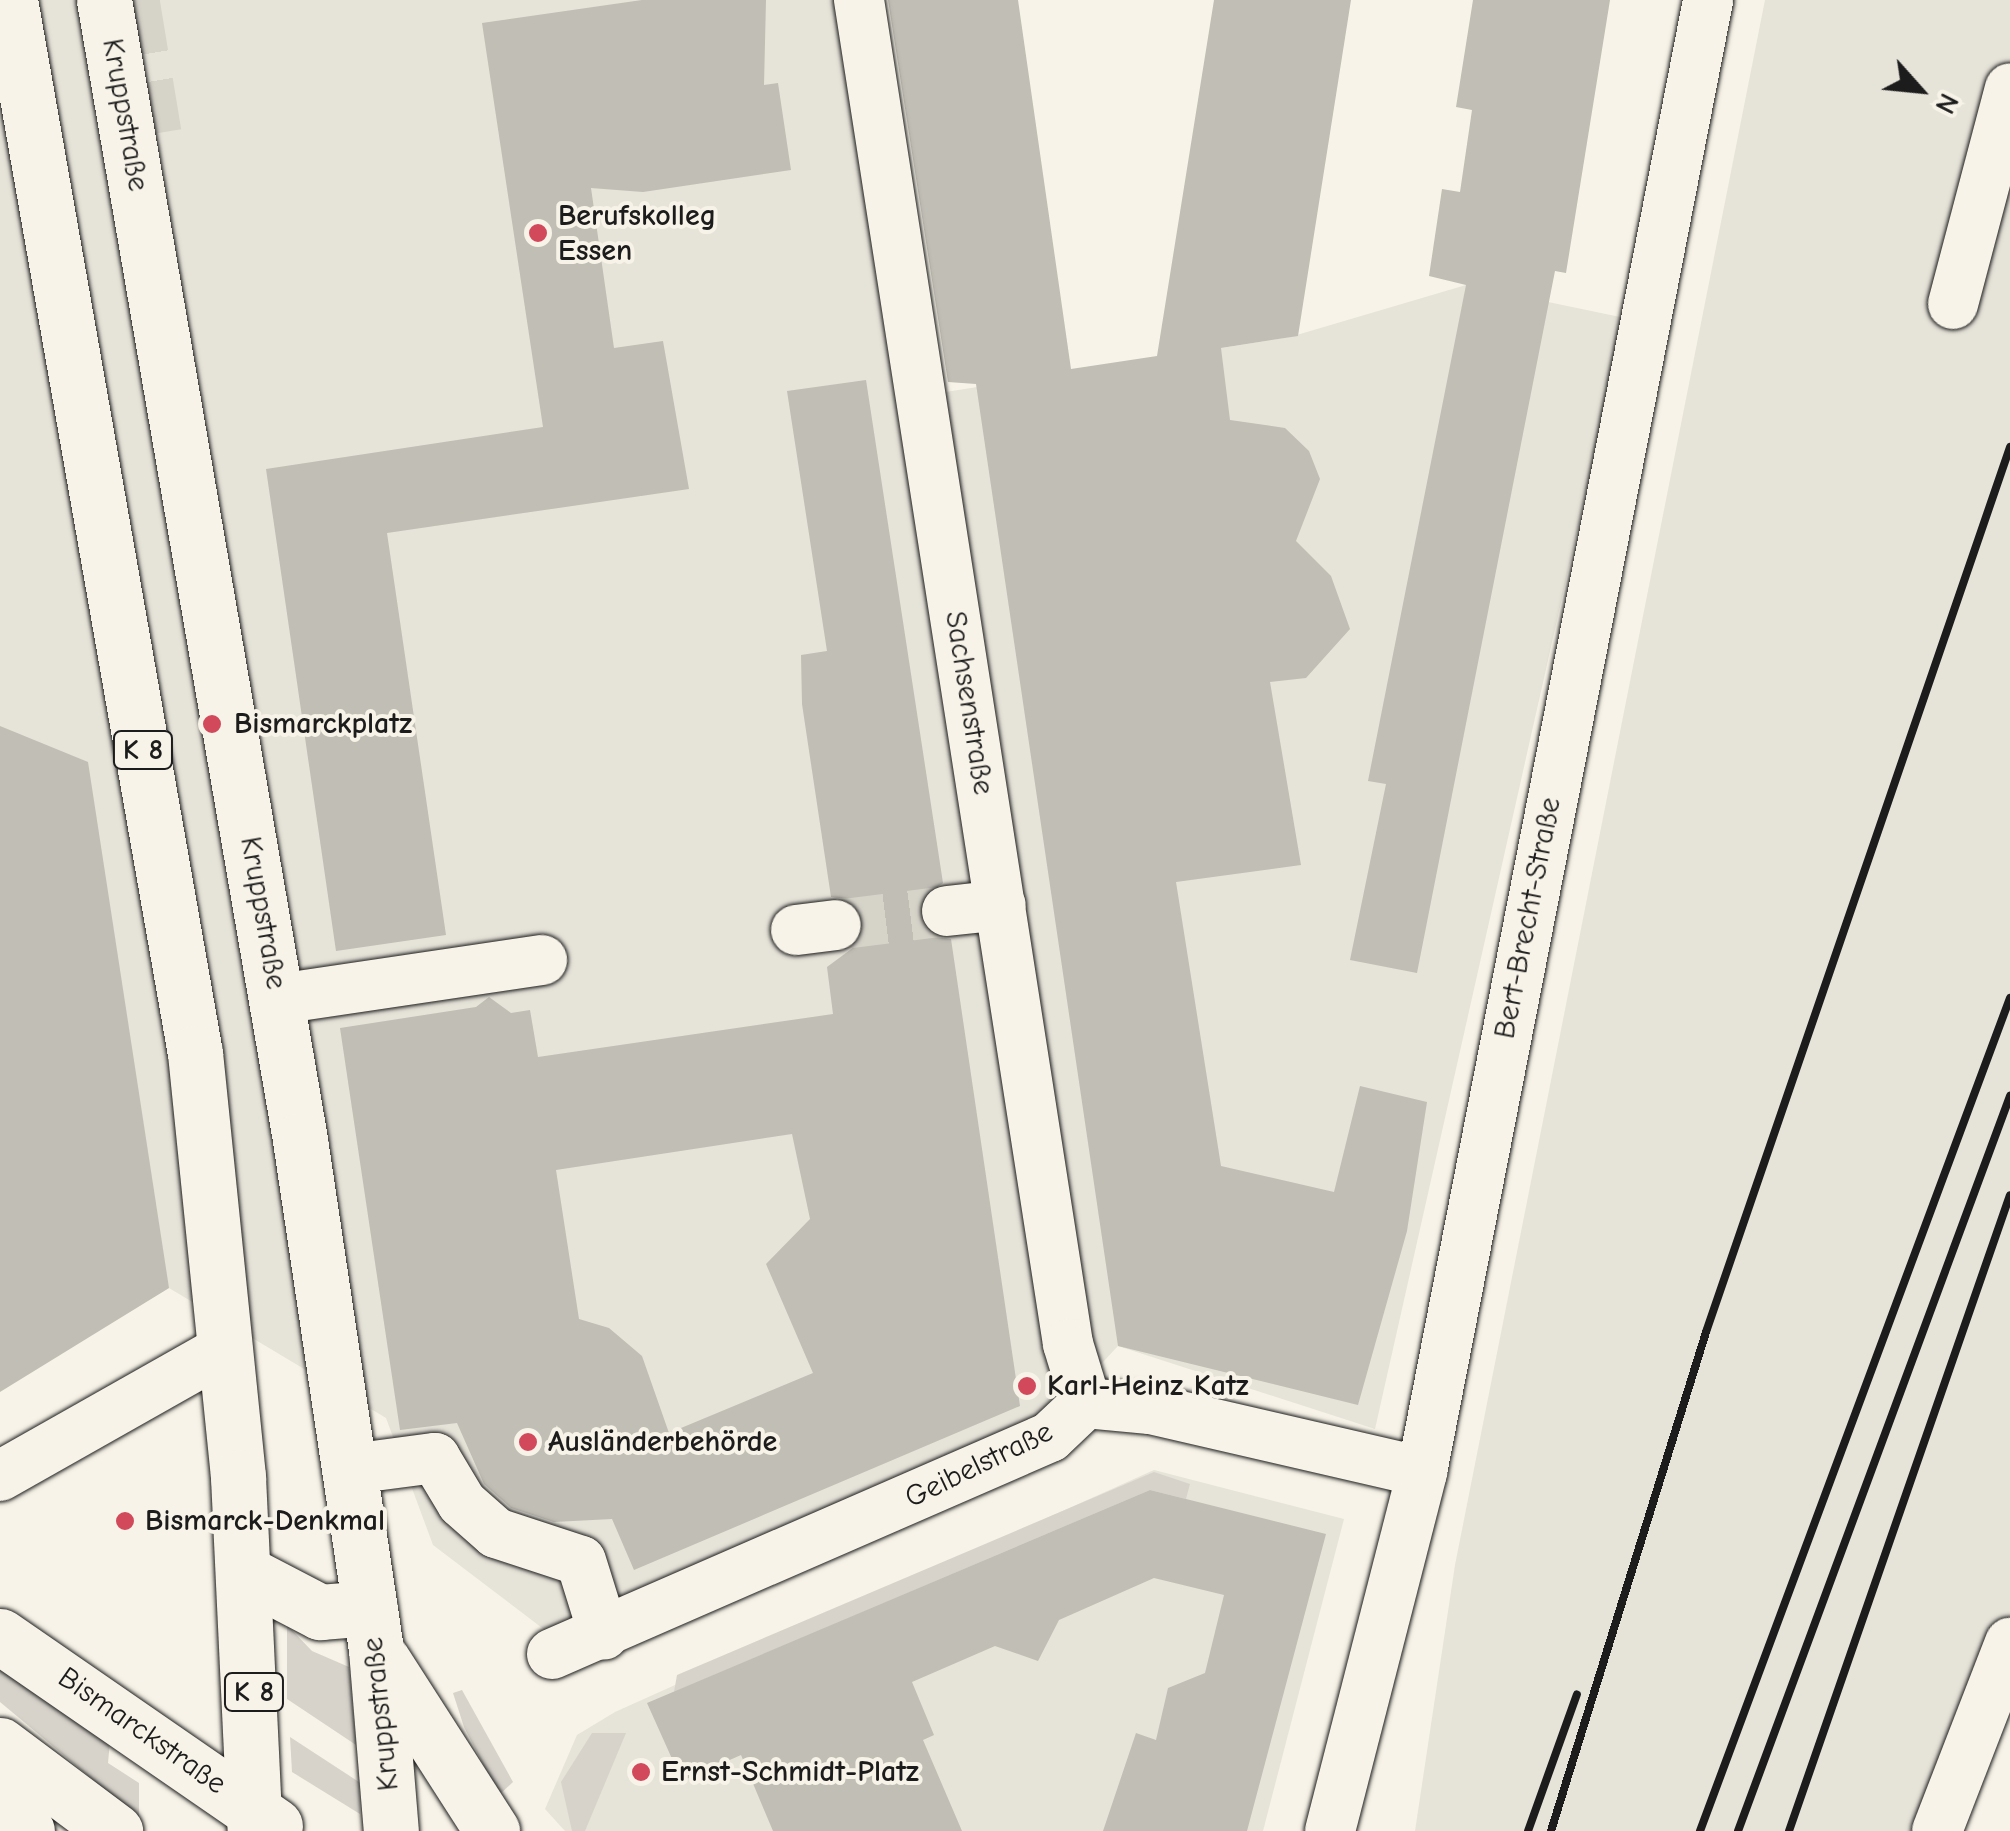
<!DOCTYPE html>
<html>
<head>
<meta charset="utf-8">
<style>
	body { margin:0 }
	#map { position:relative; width:2010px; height:1831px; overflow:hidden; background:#f7f3e8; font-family:"Comic Neue",sans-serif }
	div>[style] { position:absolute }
	.built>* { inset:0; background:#e6e3d9 }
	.green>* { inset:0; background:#d7d3cb }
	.building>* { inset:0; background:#c0beb5 }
	.minor-tunnel>* { height:50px; margin-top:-25px; transform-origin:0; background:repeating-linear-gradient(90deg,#d6d3c9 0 50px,transparent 0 75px) }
	.highway-tunnel>* { height:55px; margin-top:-27.5px; transform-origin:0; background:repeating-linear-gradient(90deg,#d6d3c9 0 55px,transparent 0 83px) }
	.roads { filter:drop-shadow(0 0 2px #1c1c1c) drop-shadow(0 0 2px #1c1c1c) }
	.minor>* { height:50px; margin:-25px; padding:0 25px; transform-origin:25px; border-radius:25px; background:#f7f3e8 }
	.major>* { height:55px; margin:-27.5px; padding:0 27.5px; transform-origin:27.5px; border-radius:27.5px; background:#f7f3e8 }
	.rail>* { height:8px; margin:-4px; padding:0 4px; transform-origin:4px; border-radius:4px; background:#1c1c1c }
	.dots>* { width:28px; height:28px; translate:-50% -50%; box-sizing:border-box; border:5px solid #f7f3e8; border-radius:50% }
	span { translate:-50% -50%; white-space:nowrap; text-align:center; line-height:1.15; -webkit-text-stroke:8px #f7f3e8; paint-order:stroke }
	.shield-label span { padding:2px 8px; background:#f7f3e8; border:2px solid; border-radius:8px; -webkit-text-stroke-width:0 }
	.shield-label { font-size:28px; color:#1c1c1c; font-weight:700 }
	.street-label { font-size:30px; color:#1c1c1c }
	.poi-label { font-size:30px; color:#1c1c1c; font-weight:700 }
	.left { translate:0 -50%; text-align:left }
	.north { position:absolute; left:1870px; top:40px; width:100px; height:100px; -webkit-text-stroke:8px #f7f3e8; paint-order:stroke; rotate:117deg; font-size:28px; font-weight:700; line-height:40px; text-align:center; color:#1c1c1c }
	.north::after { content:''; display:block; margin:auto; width:35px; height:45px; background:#1c1c1c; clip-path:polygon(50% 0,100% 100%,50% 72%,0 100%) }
</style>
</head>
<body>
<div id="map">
	<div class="built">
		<div style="clip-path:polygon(0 0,853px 0,927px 395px,1290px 337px,1466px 285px,1625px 318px,1375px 1429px,1118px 1346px,1040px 1429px,554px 1637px,433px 1545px,386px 1418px,169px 1288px,0 1390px)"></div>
		<div style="clip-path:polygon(1765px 0,2010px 0,2010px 1668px,1950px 1831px,1415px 1831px,1455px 1565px)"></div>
		<div style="clip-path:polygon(1154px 1470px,1344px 1519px,1263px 1831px,565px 1831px,545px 1809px,577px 1735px,615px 1712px)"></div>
	</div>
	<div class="green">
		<div style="clip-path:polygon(1154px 1472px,1190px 1484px,1186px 1499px,1150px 1490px,674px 1692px,677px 1675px)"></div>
		<div style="clip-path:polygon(287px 1625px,312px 1651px,349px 1667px,356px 1745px,287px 1699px)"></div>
		<div style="clip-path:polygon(0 1669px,111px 1730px,108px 1763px,139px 1783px,139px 1818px,0 1702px)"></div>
		<div style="clip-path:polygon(462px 1690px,513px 1782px,499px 1795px,464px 1727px,453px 1693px)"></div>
		<div style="clip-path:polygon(592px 1733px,626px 1733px,585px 1831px,572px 1831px,561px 1782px)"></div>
		<div style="clip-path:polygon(290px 1737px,359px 1782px,360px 1814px,292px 1772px)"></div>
	</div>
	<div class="building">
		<div style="clip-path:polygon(642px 0,766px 0,764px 85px,778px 83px,791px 170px,643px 192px,591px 188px,614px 348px,663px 341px,689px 489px,387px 533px,446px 935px,336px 951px,266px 469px,543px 427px,482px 23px)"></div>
		<div style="clip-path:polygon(888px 0,1018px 0,1071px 369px,1157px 356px,1214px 0,1351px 0,1298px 336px,1221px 348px,1230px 420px,1285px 428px,1309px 451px,1320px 479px,1296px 541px,1331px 576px,1350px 629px,1306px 678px,1270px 682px,1301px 865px,1176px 882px,1221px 1166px,1334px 1192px,1360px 1086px,1427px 1102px,1407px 1231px,1358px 1405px,1118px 1346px,976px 384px,948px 382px)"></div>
		<div style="clip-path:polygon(1473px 0,1610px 0,1566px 273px,1555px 271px,1417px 973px,1350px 960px,1386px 784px,1368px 781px,1466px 285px,1429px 276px,1442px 189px,1460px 192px,1472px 110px,1456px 107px)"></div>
		<div style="clip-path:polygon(evenodd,866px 380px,943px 883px,921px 899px,919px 915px,935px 937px,951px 939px,1020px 1406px,634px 1570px,612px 1519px,554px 1522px,511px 1508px,484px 1484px,457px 1423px,400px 1430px,340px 1028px,476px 1007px,489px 997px,511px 1013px,530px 1010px,538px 1057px,833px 1014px,827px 967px,854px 947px,865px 922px,848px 899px,831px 897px,802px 704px,801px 655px,827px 651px,787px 391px,866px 380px,792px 1134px,810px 1219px,766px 1264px,813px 1373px,669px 1433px,642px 1356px,609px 1328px,579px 1319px,556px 1170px,792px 1134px)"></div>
		<div style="clip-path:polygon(0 726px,88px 762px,169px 1288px,0 1392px)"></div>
		<div style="clip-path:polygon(1150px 1490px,1326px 1534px,1247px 1831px,1103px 1831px,1136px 1733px,1156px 1740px,1168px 1688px,1205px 1673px,1224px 1595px,1154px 1578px,1059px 1620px,1038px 1661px,995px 1646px,912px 1682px,934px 1735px,923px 1740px,962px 1831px,773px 1831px,741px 1755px,682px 1781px,647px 1703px)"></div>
	</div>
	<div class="minor-tunnel">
		<div style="left:836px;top:925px;width:112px;rotate:-7.2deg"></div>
	</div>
	<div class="highway-tunnel">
		<div style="left:132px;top:0;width:135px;rotate:80.6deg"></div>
	</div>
	<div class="roads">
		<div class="minor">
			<div style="left:859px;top:0;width:1360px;rotate:81.16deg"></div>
			<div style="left:1068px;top:1344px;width:62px;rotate:73deg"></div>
			<div style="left:1953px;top:304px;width:223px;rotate:-75.2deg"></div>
			<div style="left:947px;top:911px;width:54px;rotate:-6.3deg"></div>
			<div style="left:796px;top:930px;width:40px;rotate:-7.1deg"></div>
			<div style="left:278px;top:999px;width:267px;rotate:-8.4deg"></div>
			<div style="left:351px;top:1469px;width:85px;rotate:-7.5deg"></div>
			<div style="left:435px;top:1458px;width:52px;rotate:59deg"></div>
			<div style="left:462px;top:1503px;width:45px;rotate:41.4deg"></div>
			<div style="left:496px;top:1533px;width:89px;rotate:18.2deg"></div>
			<div style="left:581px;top:1561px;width:77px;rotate:72.7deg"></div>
			<div style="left:0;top:1476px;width:260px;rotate:-29.5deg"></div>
			<div style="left:552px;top:1654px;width:543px;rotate:-23.54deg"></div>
			<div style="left:1050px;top:1437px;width:50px;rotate:-43.4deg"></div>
			<div style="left:1086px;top:1403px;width:64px;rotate:5.4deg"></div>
			<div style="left:1150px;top:1409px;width:279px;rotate:13deg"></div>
			<div style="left:1330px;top:1831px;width:371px;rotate:-75.6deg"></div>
			<div style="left:1422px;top:1472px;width:1500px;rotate:-79deg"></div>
			<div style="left:1937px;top:1831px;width:202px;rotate:-68.8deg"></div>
		</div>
		<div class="major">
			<div style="left:10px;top:0;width:1069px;rotate:80.04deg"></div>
			<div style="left:195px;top:1053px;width:426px;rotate:84.2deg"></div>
			<div style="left:238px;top:1477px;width:354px;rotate:87.3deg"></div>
			<div style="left:104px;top:0;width:1157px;rotate:80.24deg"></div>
			<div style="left:300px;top:1140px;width:516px;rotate:81.52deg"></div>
			<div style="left:376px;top:1650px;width:182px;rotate:85.3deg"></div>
			<div style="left:245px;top:1573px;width:85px;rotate:27.5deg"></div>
			<div style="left:320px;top:1612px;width:50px;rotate:-4.6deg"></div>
			<div style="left:0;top:1636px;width:334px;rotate:34.6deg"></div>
			<div style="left:383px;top:1661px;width:202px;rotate:57.3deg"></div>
			<div style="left:0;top:1745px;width:144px;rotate:36.8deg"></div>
			<div style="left:0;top:1790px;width:49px;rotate:56.6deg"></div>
		</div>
	</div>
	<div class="rail">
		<div style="left:1528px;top:1831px;width:145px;rotate:-70.3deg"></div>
		<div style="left:1551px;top:1831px;width:523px;rotate:-72.74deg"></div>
		<div style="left:1706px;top:1332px;width:936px;rotate:-71.04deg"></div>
		<div style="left:1700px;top:1831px;width:889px;rotate:-69.59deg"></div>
		<div style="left:1738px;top:1831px;width:784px;rotate:-69.69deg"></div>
		<div style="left:1789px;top:1831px;width:673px;rotate:-70.84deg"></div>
	</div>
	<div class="dots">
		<div style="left:538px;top:233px;background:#d1495b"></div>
		<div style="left:212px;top:724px;background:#d1495b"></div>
		<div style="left:1027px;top:1386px;background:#d1495b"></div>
		<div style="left:528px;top:1442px;background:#d1495b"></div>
		<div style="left:125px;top:1521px;background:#d1495b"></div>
		<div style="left:641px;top:1772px;background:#d1495b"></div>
	</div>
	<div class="shield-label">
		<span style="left:143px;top:750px">K 8</span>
		<span style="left:254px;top:1692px">K 8</span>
	</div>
	<div class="street-label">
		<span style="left:125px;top:115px;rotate:80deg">Kruppstraße</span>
		<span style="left:969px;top:703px;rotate:81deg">Sachsenstraße</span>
		<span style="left:263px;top:913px;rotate:80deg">Kruppstraße</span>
		<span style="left:1528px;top:918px;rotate:-79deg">Bert-Brecht-Straße</span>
		<span style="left:979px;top:1465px;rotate:-26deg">Geibelstraße</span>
		<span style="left:381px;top:1714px;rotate:-96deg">Kruppstraße</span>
		<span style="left:142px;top:1731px;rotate:35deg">Bismarckstraße</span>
	</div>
	<div class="poi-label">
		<span class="left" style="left:558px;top:233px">Berufskolleg<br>Essen</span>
		<span class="left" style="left:234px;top:724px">Bismarckplatz</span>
		<span class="left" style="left:1047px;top:1386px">Karl-Heinz Katz</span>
		<span class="left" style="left:548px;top:1442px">Ausländerbehörde</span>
		<span class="left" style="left:145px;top:1521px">Bismarck-Denkmal</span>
		<span class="left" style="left:661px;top:1772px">Ernst-Schmidt-Platz</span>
	</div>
	<div class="north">N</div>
</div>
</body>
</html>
